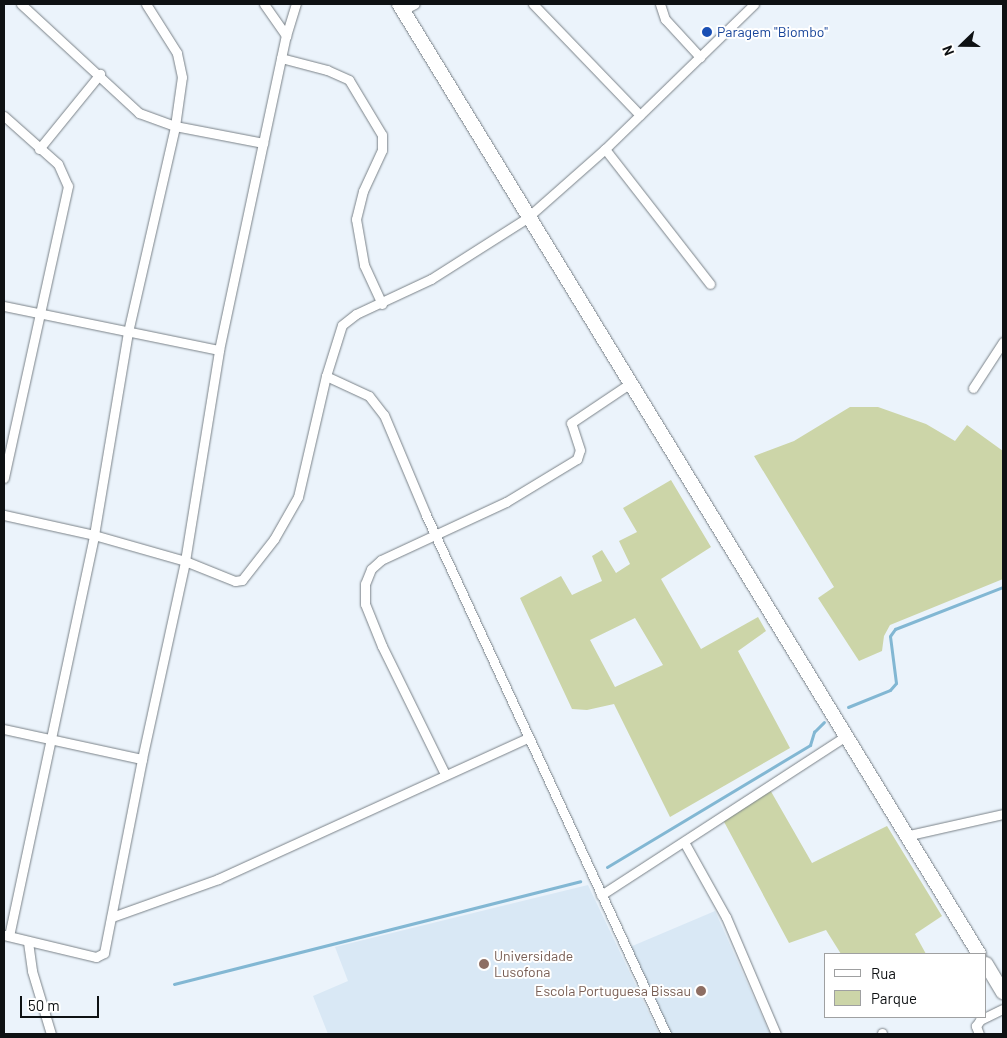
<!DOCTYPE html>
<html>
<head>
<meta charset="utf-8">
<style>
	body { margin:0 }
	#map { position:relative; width:1007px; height:1038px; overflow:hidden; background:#ebf3fb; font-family:Barlow,sans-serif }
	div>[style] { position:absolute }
	.built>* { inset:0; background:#d9e8f5 }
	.green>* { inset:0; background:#ccd5a8 }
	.stream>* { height:3px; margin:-1.5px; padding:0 1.5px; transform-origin:1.5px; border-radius:1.5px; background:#82b7d3 }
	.roads { filter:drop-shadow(0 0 1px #7a8288) drop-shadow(0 0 1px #7a8288) }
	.minor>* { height:9px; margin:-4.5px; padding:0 4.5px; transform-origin:4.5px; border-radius:4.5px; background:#fff }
	.secondary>* { height:14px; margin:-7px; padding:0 7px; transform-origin:7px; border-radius:7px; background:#fff }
	.dots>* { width:14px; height:14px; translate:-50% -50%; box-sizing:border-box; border:2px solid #fff; border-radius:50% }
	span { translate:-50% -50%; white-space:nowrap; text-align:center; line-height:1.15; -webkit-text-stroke:4px #fff; paint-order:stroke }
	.transit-label { font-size:14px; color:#164399 }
	.left { translate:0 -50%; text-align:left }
	.education-label { font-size:14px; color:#785e54 }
	.right { translate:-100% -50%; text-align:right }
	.frame { position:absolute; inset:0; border:5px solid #0e1113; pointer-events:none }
	.legend { position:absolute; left:824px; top:953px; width:162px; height:65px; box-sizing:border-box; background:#fff; border:1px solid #9fa0a1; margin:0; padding:6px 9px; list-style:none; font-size:15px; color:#0e1113 }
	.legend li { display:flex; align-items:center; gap:10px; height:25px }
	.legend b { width:25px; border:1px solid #9fa0a1 }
	.north { position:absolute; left:937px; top:20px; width:50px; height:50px; -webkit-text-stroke:4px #fff; paint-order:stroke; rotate:248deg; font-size:14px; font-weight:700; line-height:20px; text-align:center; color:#0e1113 }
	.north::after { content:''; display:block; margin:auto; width:18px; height:22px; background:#0e1113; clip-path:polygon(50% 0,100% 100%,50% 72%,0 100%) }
	.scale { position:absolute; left:20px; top:996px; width:79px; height:22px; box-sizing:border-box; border:2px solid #0e1113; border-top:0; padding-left:6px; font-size:15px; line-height:18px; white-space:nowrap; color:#0e1113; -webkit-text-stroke:4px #fff; paint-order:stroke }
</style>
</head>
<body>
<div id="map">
	<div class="built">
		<div style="clip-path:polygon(588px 885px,659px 1034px,328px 1034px,313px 996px,348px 981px,335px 947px)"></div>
		<div style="clip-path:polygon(715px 911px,770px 1034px,671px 1034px,630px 947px)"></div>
	</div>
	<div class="green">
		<div style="clip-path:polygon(850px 407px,878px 407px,926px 424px,955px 441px,967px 425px,1003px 451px,1003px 579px,890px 625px,884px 636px,882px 651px,859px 661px,818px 598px,834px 587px,754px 456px,794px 441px)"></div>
		<div style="clip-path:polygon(evenodd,671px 480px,711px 547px,661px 579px,701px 649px,758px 617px,766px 631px,738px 651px,790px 748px,670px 817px,614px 704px,587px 710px,572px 709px,520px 598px,561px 576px,572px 595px,602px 581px,592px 556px,602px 550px,616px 573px,630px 564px,619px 541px,637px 532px,623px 508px,671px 480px,635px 618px,663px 665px,615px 687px,590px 640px,635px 618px)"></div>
		<div style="clip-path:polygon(769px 788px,812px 863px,887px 826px,942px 916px,915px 934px,926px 954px,841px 954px,826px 930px,789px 943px,722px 818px)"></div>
	</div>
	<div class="stream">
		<div style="left:848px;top:707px;width:45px;rotate:-22deg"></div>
		<div style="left:890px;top:690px;width:9px;rotate:-49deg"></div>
		<div style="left:896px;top:683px;width:47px;rotate:-97.3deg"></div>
		<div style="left:890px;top:636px;width:9px;rotate:-54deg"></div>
		<div style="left:895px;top:629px;width:116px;rotate:-21.3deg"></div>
		<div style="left:607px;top:867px;width:237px;rotate:-31deg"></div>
		<div style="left:810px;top:745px;width:14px;rotate:-73deg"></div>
		<div style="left:814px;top:732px;width:14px;rotate:-45deg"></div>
		<div style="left:174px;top:984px;width:419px;rotate:-14.2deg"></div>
	</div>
	<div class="roads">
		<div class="minor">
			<div style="left:21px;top:4px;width:161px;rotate:42.7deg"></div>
			<div style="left:139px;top:113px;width:38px;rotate:20deg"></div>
			<div style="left:175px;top:126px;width:90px;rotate:10.9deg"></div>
			<div style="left:264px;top:4px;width:39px;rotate:55deg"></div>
			<div style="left:533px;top:4px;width:154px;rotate:46.1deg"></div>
			<div style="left:660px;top:4px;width:16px;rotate:72deg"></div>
			<div style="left:665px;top:19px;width:52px;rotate:47.4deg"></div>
			<div style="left:403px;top:10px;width:13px;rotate:-27deg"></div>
			<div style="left:281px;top:58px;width:48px;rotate:14.6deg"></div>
			<div style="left:327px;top:70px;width:24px;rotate:24deg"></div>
			<div style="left:349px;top:80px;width:64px;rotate:59deg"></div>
			<div style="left:382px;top:135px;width:15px;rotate:90deg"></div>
			<div style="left:382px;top:150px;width:45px;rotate:114.9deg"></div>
			<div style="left:363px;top:191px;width:29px;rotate:104deg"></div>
			<div style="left:356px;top:219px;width:47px;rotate:80.1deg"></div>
			<div style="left:364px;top:265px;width:43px;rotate:65.2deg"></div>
			<div style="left:4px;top:116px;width:72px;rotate:41.6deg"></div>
			<div style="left:58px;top:164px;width:24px;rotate:66deg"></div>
			<div style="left:68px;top:186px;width:299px;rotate:102.4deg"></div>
			<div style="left:39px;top:149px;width:97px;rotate:-50.9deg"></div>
			<div style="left:605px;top:149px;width:171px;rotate:52.1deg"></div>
			<div style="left:4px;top:306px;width:219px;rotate:11.6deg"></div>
			<div style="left:326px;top:376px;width:47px;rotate:24.9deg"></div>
			<div style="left:369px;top:396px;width:24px;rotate:52deg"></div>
			<div style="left:384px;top:415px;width:108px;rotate:67.2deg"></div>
			<div style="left:426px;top:515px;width:572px;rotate:65.18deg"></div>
			<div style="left:973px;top:388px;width:55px;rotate:-56.9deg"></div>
			<div style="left:4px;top:515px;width:92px;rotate:12.5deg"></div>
			<div style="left:94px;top:535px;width:95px;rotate:15.9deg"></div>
			<div style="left:185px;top:561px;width:54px;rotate:21.8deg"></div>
			<div style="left:235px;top:581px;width:7px;rotate:-8deg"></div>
			<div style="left:242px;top:580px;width:52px;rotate:-52deg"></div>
			<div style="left:274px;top:539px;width:48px;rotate:-60.3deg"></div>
			<div style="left:298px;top:497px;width:124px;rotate:-77deg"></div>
			<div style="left:326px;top:376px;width:53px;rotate:-72.6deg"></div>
			<div style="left:342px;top:325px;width:18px;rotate:-38deg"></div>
			<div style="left:356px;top:314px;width:83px;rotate:-25deg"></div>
			<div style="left:431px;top:279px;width:114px;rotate:-32.4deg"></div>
			<div style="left:527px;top:218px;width:104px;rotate:-41.5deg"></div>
			<div style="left:605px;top:149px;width:208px;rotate:-44.2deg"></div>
			<div style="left:4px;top:729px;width:141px;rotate:12.3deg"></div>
			<div style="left:445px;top:774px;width:143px;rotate:-116.2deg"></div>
			<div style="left:382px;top:646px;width:45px;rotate:-112deg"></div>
			<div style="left:365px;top:604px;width:20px;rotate:-90deg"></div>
			<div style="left:365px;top:584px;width:16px;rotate:-68deg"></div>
			<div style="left:371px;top:569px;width:13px;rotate:-42deg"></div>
			<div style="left:381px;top:560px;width:138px;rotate:-24.9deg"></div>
			<div style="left:506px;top:502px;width:83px;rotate:-31.2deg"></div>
			<div style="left:577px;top:459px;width:9px;rotate:-72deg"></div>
			<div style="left:580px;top:450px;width:28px;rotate:-108deg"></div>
			<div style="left:571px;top:423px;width:70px;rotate:-33.9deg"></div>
			<div style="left:905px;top:836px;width:100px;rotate:-12.7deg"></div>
			<div style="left:684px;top:842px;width:86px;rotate:60.8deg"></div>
			<div style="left:726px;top:917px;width:127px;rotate:66.9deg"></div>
			<div style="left:601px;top:895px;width:292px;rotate:-33deg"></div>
			<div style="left:112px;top:917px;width:113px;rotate:-19.7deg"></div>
			<div style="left:218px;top:879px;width:341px;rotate:-24.5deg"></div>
			<div style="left:4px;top:935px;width:95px;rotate:13.4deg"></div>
			<div style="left:96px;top:957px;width:9px;rotate:-27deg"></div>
			<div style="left:104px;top:953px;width:198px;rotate:-78.9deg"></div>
			<div style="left:142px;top:759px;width:203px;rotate:-77.7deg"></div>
			<div style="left:185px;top:561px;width:214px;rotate:-80.8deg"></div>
			<div style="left:219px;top:350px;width:321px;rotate:-78deg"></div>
			<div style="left:286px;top:36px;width:34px;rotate:-73deg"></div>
			<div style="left:9px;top:936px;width:410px;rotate:-78deg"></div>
			<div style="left:94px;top:535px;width:206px;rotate:-80.5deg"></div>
			<div style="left:128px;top:332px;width:211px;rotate:-77.1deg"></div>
			<div style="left:175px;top:126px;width:49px;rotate:-81.9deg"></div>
			<div style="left:182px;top:77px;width:25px;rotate:-102deg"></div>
			<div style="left:177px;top:53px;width:58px;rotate:-122.3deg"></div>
			<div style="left:28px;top:942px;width:29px;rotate:82deg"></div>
			<div style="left:32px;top:971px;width:66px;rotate:73.2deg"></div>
			<div style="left:882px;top:1033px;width:1px;rotate:90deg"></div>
			<div style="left:979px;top:1034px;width:9px;rotate:-111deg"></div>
			<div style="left:976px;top:1026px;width:7px;rotate:-56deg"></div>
			<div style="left:980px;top:1020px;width:25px;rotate:-26deg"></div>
		</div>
		<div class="secondary">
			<div style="left:399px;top:4px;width:1113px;rotate:58.59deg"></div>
			<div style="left:986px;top:964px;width:33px;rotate:59deg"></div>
		</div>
	</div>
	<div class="dots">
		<div style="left:707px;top:32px;background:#1a4fb4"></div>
		<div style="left:484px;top:964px;background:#8d6e63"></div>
		<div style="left:701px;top:991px;background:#8d6e63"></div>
	</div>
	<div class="transit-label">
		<span class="left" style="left:717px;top:32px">Paragem "Biombo"</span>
	</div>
	<div class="education-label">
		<span class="left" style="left:494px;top:964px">Universidade<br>Lusofona</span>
		<span class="right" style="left:691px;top:991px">Escola Portuguesa Bissau</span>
	</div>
	<div class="frame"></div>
	<ul class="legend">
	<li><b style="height:6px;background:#fff"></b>Rua</li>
	<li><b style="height:14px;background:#ccd5a8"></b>Parque</li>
	</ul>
	<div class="north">N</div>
	<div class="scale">50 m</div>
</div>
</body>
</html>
